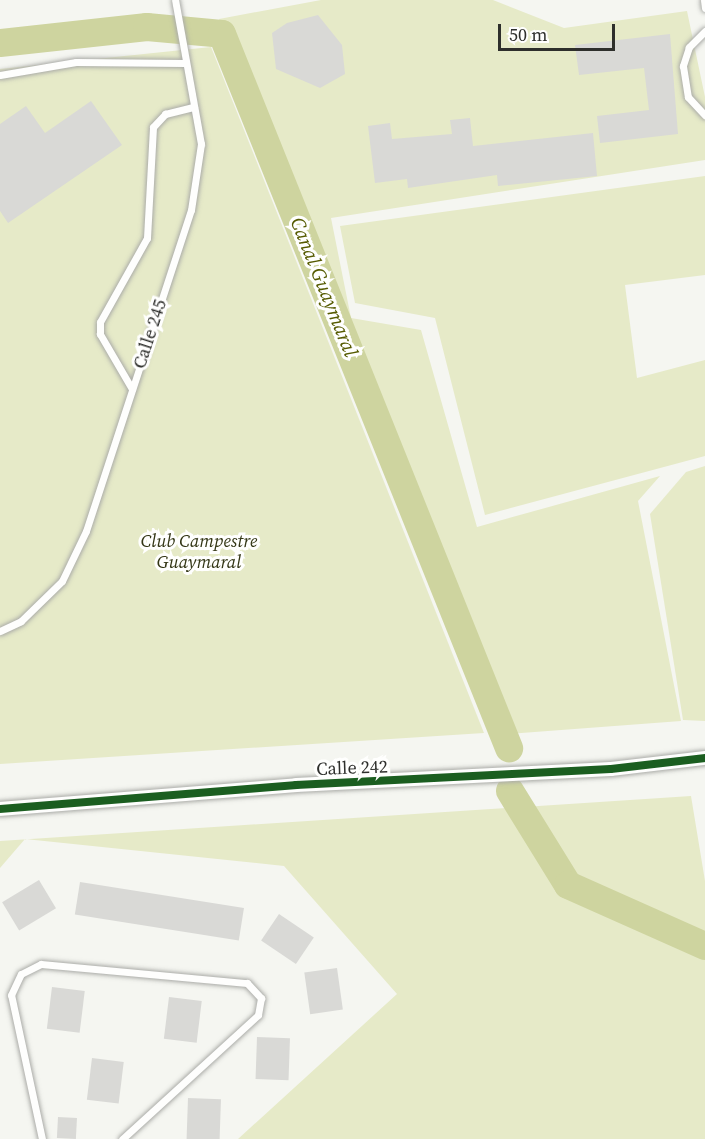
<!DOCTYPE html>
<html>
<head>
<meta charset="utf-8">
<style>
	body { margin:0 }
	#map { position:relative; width:705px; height:1139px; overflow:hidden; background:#f5f6f1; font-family:"Source Serif 4",serif }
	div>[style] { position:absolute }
	.green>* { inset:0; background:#e6eac8 }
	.river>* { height:28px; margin:-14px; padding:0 14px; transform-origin:14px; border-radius:14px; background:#ced49f }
	.building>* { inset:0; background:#d9d9d6; transform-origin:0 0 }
	.roads { filter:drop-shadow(0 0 2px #abaca8) drop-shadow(0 0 2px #abaca8) }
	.service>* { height:7px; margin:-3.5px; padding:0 3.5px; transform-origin:3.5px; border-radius:3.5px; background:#fefefd }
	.minor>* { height:14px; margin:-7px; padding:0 7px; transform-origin:7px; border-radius:7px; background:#fefefd }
	.cycleway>* { height:8px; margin:-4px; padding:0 4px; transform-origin:4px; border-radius:4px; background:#1b5e20 }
	span { translate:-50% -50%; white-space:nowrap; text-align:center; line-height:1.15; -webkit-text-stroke:6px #fffffe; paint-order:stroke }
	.street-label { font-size:18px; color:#2e2f2c }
	.park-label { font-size:18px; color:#333615; font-style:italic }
	.water-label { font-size:20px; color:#565b01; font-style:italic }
	.scale { position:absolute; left:498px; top:24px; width:117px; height:27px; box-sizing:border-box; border:3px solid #2e2f2c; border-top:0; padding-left:8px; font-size:18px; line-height:21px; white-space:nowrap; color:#2e2f2c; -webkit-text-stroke:4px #fffffe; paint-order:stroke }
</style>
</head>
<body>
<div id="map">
	<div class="green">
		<div style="clip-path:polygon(321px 0,493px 0,564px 28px,687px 11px,705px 97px,705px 160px,331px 218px,351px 318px,421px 330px,477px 527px,660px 476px,638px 501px,681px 721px,495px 735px,219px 19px)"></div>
		<div style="clip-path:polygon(211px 47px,484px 733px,0 764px,0 69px)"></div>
		<div style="clip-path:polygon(705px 176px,705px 275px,625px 285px,637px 378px,705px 360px,705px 456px,485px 515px,435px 318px,355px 303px,340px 226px)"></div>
		<div style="clip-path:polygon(705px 466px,705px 721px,683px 720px,650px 514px,686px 472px)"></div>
		<div style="clip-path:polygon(691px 796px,705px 881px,705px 1139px,238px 1139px,397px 994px,284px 866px,25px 839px,0 868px,0 841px)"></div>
	</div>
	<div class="river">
		<div style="left:0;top:43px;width:148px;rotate:-6.2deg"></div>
		<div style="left:147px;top:27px;width:75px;rotate:5.3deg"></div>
		<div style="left:222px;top:34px;width:770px;rotate:68.1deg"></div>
		<div style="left:510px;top:791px;width:110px;rotate:58.3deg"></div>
		<div style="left:568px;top:885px;width:150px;rotate:24deg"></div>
	</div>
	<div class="building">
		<div style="clip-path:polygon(318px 15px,342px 45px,345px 74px,320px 88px,276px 69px,272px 33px,287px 23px)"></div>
		<div style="clip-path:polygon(670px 34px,678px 134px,600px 143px,597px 116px,649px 110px,644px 68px,579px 75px,575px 45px)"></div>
		<div style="clip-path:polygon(91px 101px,122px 145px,8px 223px,0 211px,0 124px,26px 106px,45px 133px)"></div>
		<div style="clip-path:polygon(470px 118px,473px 146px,593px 133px,597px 176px,498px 186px,497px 175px,408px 188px,407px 179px,375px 183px,368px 126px,390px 123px,392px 139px,452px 134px,450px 120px)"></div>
		<div style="left:39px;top:880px;width:33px;height:43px;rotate:59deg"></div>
		<div style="left:80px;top:882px;width:166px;height:33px;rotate:9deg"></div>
		<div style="left:279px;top:914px;width:42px;height:32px;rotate:34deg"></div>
		<div style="left:337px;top:968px;width:42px;height:33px;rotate:82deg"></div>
		<div style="left:52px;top:987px;width:33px;height:42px;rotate:7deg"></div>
		<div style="left:169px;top:997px;width:33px;height:42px;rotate:7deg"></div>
		<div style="left:257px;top:1037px;width:33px;height:42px;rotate:2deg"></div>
		<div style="left:92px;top:1058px;width:32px;height:42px;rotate:7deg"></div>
		<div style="left:188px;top:1098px;width:33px;height:41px;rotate:2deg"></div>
		<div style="left:58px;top:1117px;width:19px;height:21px;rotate:3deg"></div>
	</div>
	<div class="roads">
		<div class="service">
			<div style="left:704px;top:0;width:8px;rotate:83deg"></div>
			<div style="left:705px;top:31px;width:23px;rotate:135deg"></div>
			<div style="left:689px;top:47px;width:20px;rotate:108deg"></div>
			<div style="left:683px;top:66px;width:31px;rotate:81deg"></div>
			<div style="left:688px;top:97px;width:25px;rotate:47deg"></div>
			<div style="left:0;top:75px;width:77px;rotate:-9.7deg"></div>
			<div style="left:76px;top:62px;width:109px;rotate:0.5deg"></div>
			<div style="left:132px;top:389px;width:64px;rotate:-120.2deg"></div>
			<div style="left:100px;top:334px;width:12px;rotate:-90deg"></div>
			<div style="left:100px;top:322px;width:96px;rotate:-60.8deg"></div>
			<div style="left:147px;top:238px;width:111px;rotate:-86.9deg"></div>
			<div style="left:153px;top:127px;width:18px;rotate:-47deg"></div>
			<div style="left:165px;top:114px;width:30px;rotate:-14deg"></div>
			<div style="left:0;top:631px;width:23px;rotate:-25deg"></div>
			<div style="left:21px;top:621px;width:57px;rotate:-44.3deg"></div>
			<div style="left:62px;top:581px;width:55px;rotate:-64.4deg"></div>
			<div style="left:86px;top:531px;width:338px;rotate:-71.9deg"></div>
			<div style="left:191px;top:210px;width:67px;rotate:-81.4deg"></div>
			<div style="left:201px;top:144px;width:146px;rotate:-100.2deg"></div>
			<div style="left:42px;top:1139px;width:147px;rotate:-102.1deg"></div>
			<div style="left:11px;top:995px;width:23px;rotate:-65deg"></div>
			<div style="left:21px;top:974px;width:22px;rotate:-27deg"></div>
			<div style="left:41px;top:964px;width:207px;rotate:5.3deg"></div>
			<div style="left:247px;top:983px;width:21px;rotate:47deg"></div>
			<div style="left:261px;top:998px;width:17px;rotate:100deg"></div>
			<div style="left:258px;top:1015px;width:184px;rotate:137.6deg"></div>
		</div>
		<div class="minor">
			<div style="left:0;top:809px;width:297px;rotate:-4.6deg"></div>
			<div style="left:296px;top:785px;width:315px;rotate:-2.9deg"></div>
			<div style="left:611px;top:769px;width:95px;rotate:-6.7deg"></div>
		</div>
	</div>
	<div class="cycleway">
		<div style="left:0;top:809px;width:297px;rotate:-4.6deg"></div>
		<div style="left:296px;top:785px;width:315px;rotate:-2.9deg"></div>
		<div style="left:611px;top:769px;width:95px;rotate:-6.7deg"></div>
	</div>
	<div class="street-label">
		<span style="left:150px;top:334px;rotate:-72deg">Calle 245</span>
		<span style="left:352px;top:768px;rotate:-2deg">Calle 242</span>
	</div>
	<div class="park-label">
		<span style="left:199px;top:552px">Club Campestre<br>Guaymaral</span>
	</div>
	<div class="water-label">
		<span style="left:324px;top:287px;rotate:68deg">Canal Guaymaral</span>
	</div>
	<div class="scale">50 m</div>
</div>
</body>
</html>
